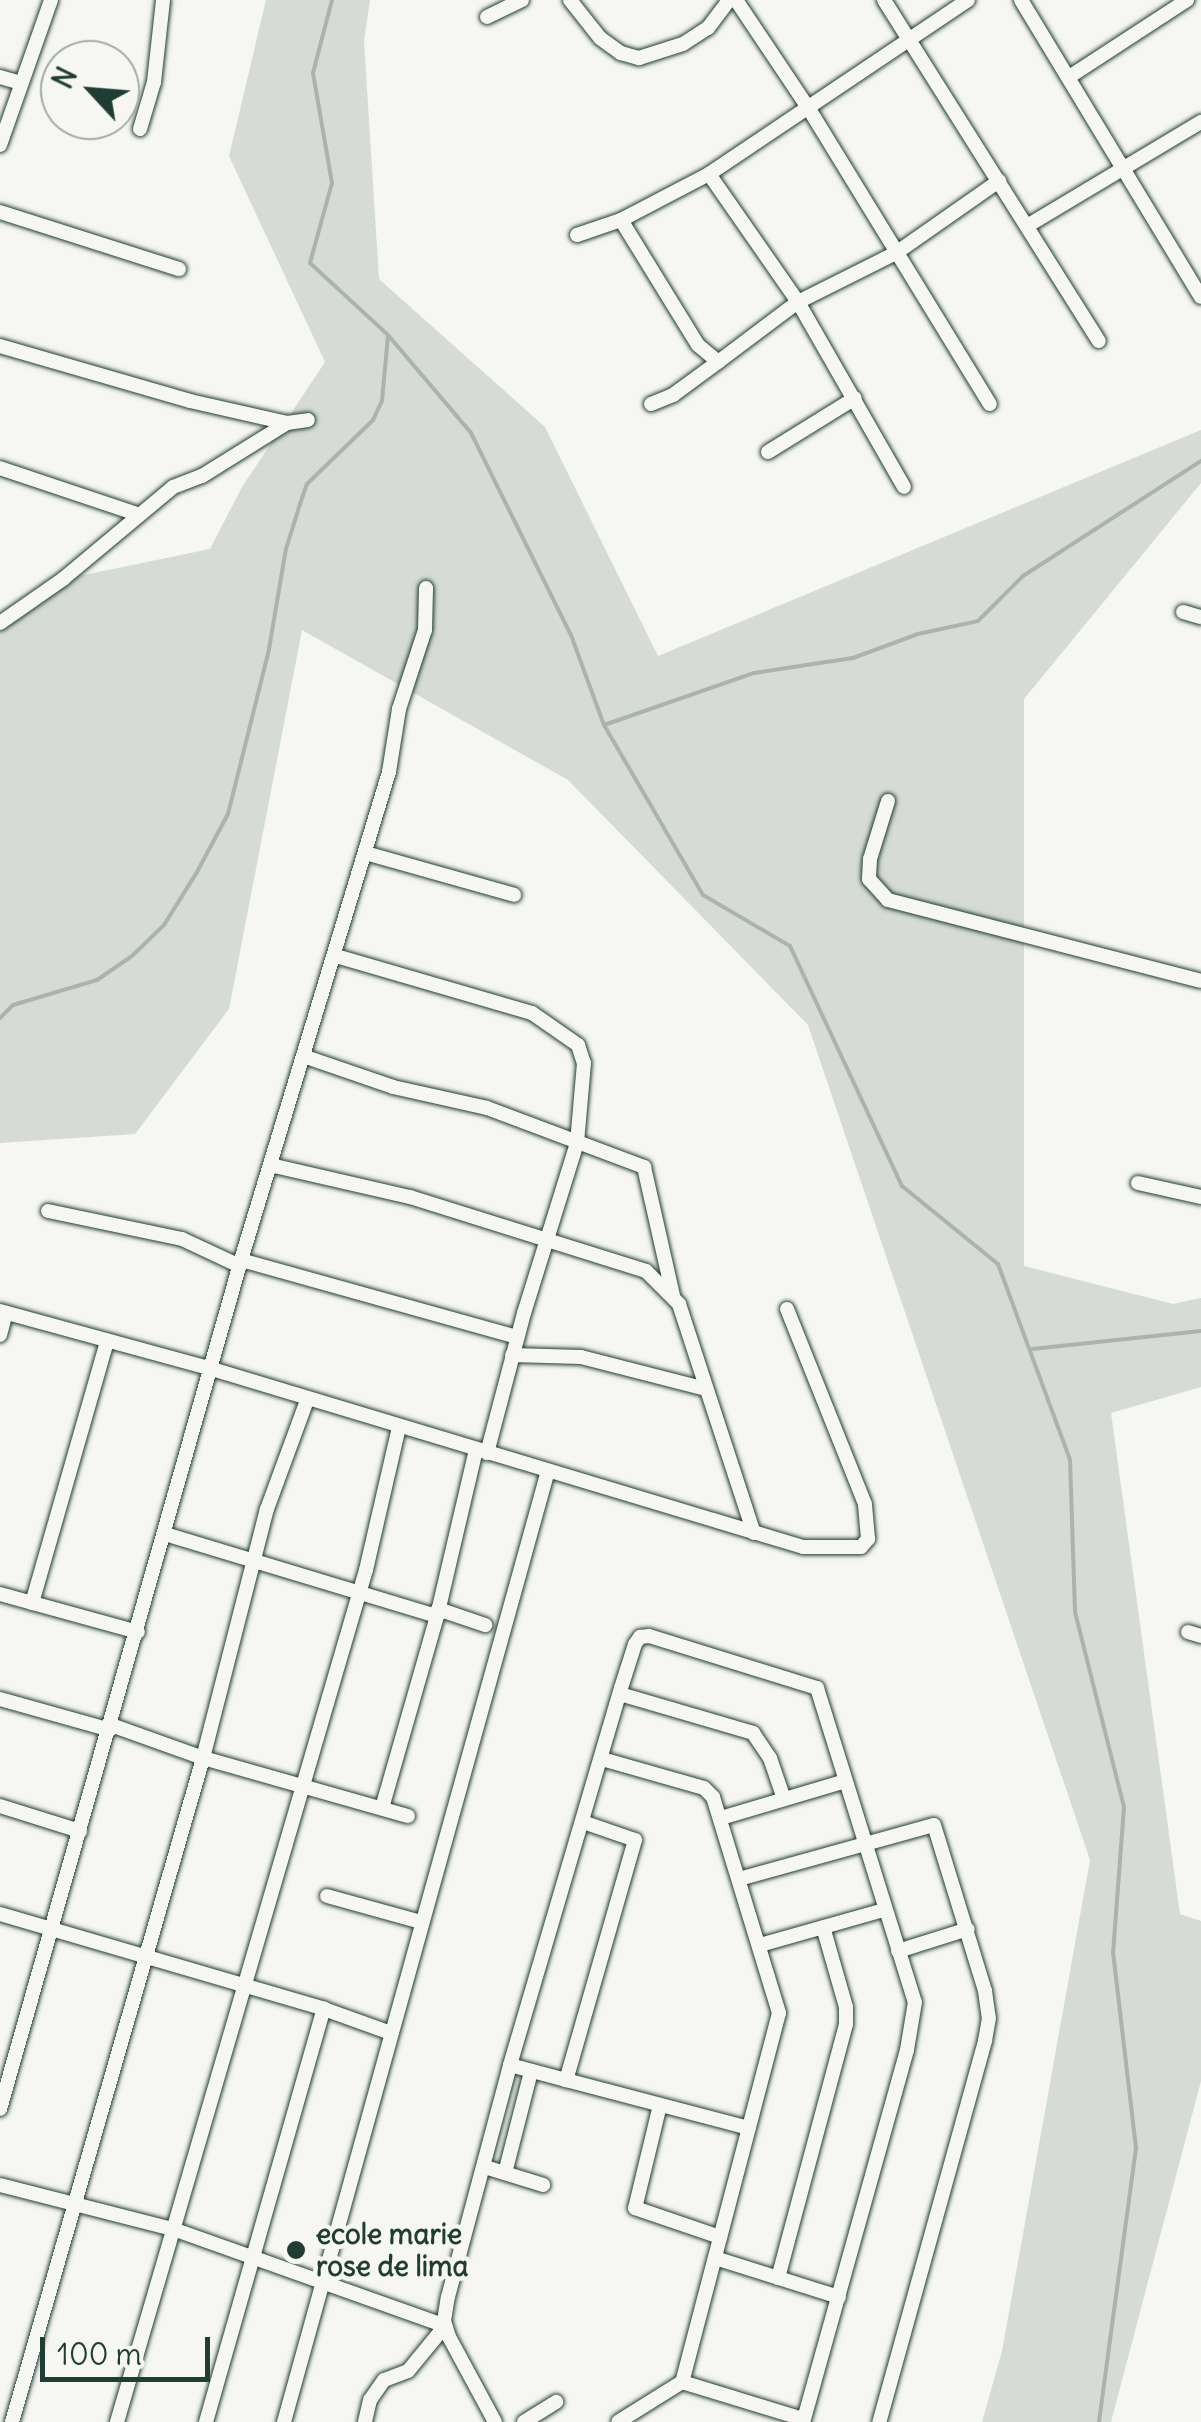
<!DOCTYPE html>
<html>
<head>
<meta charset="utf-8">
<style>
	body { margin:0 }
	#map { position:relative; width:1201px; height:2422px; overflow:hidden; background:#f6f6f2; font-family:Delius,sans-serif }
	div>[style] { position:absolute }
	.green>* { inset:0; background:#d6dbd6 }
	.stream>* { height:4px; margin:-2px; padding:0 2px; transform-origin:2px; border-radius:2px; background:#aab3ae }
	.roads { filter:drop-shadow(0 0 2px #1f3d34) drop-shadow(0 0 2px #1f3d34) }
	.minor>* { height:14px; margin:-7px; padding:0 7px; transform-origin:7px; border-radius:7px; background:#f6f6f2 }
	.dots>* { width:28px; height:28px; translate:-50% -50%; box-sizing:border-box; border:5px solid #f6f6f2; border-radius:50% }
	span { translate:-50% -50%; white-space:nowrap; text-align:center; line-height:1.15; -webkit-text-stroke:9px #f6f6f2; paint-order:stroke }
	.poi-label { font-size:28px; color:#1f3d34; font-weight:700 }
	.left { translate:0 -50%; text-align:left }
	.north { position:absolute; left:40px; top:40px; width:100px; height:100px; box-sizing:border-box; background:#f6f6f2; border:2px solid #a0aca6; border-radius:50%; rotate:296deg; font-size:28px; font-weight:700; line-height:40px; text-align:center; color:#1f3d34 }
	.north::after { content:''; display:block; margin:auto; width:35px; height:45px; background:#1f3d34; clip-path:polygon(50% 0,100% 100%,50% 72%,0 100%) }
	.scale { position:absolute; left:40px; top:2337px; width:170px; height:45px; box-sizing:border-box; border:5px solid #1f3d34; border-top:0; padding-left:12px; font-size:30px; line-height:35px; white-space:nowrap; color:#1f3d34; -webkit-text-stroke:8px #f6f6f2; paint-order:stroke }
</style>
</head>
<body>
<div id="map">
	<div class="green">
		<div style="clip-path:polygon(266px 0,370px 0,364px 41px,379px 279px,545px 427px,658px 656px,1201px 430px,1201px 483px,1024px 699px,1024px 1266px,1173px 1304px,1201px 1298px,1201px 1387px,1111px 1413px,1180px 1914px,1201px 1921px,1201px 2081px,1111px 2422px,982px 2422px,1002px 2351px,1090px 1860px,808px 1025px,568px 780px,302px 630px,229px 1009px,135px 1134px,0 1143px,0 620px,74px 577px,210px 549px,242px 487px,325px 362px,229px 156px)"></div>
	</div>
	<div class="stream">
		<div style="left:332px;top:0;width:75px;rotate:104.6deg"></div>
		<div style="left:313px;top:73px;width:112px;rotate:80.2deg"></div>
		<div style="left:332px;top:183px;width:83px;rotate:105.4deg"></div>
		<div style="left:310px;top:263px;width:106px;rotate:42.7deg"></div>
		<div style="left:388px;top:335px;width:128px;rotate:49.7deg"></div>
		<div style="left:471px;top:433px;width:225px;rotate:63.7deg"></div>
		<div style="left:571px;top:635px;width:96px;rotate:69.9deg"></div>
		<div style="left:604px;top:725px;width:197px;rotate:59.8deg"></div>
		<div style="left:703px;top:895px;width:101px;rotate:30.4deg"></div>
		<div style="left:790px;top:946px;width:265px;rotate:65deg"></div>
		<div style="left:902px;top:1186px;width:124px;rotate:39.1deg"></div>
		<div style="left:998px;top:1264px;width:209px;rotate:69.8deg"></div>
		<div style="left:1070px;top:1460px;width:152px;rotate:88.1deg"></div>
		<div style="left:1075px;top:1612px;width:201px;rotate:75.9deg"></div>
		<div style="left:1124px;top:1807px;width:145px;rotate:94.3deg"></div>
		<div style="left:1113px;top:1952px;width:197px;rotate:83.3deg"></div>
		<div style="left:1136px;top:2148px;width:276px;rotate:97.7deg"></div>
		<div style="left:604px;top:725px;width:159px;rotate:-19.1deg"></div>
		<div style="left:754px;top:673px;width:100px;rotate:-8.6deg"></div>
		<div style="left:853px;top:658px;width:69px;rotate:-20.3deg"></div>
		<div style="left:918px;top:634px;width:61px;rotate:-12.2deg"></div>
		<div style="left:978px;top:621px;width:64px;rotate:-45deg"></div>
		<div style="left:1023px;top:576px;width:212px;rotate:-32.9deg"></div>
		<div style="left:0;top:1018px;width:18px;rotate:-45deg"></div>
		<div style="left:13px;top:1005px;width:88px;rotate:-16.6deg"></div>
		<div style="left:97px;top:980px;width:42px;rotate:-34.4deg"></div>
		<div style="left:132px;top:956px;width:45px;rotate:-44.1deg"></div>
		<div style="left:164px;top:925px;width:62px;rotate:-58.1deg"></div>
		<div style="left:197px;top:872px;width:66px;rotate:-61.9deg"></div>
		<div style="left:228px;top:814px;width:170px;rotate:-76deg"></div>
		<div style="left:269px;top:649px;width:101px;rotate:-80.4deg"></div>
		<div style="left:286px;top:549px;width:47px;rotate:-72.7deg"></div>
		<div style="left:300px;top:504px;width:21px;rotate:-71deg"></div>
		<div style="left:307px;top:484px;width:92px;rotate:-44.1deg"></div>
		<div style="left:373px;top:420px;width:21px;rotate:-65deg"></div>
		<div style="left:382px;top:401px;width:66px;rotate:-84.8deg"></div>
		<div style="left:1032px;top:1349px;width:170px;rotate:-6.1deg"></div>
	</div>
	<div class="roads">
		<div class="minor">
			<div style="left:570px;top:0;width:48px;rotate:51.7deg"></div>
			<div style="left:600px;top:38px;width:26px;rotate:36deg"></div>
			<div style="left:621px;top:53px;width:19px;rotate:16deg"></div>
			<div style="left:639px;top:58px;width:46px;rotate:-17.7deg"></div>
			<div style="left:683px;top:44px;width:30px;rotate:-33deg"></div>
			<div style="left:708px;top:28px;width:35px;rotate:-53deg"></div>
			<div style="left:736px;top:0;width:131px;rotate:56.2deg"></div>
			<div style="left:809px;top:109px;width:346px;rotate:58.5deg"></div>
			<div style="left:884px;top:0;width:403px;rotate:57.8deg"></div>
			<div style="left:1021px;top:0;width:347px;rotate:58.8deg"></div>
			<div style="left:487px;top:17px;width:39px;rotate:-26deg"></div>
			<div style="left:0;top:77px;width:22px;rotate:16deg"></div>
			<div style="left:1069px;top:77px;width:141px;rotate:-33.1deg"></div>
			<div style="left:140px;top:129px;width:49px;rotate:-73.4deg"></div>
			<div style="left:154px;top:82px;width:82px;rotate:-83.7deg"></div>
			<div style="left:0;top:145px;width:154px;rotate:-70.6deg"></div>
			<div style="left:709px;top:174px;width:156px;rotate:55.2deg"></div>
			<div style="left:798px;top:302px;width:213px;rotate:60.2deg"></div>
			<div style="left:0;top:212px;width:188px;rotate:17.7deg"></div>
			<div style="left:621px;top:220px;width:147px;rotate:58.4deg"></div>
			<div style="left:698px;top:345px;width:26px;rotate:40deg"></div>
			<div style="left:718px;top:362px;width:100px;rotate:-36.9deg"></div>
			<div style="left:798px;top:302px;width:110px;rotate:-26.6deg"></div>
			<div style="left:896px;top:253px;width:126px;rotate:-35deg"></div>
			<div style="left:1027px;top:226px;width:203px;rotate:-30.9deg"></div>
			<div style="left:577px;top:235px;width:46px;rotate:-18.8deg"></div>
			<div style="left:621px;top:220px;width:99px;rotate:-27.6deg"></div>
			<div style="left:709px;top:174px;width:312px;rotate:-33.9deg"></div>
			<div style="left:0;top:346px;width:198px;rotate:16.1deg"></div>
			<div style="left:190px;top:401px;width:99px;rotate:12.8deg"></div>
			<div style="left:651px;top:404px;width:24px;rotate:-22deg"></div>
			<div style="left:673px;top:395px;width:56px;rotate:-36.3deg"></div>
			<div style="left:768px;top:452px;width:102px;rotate:-31.8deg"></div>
			<div style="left:0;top:468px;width:145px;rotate:18.6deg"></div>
			<div style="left:1183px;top:612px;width:19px;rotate:16deg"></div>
			<div style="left:0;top:623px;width:77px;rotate:-34.9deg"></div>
			<div style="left:63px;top:579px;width:143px;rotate:-39.9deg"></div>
			<div style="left:173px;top:487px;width:31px;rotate:-21deg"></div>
			<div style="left:202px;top:476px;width:100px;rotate:-31.9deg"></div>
			<div style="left:287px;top:423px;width:21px;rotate:-8deg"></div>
			<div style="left:888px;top:801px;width:61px;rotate:107.2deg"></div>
			<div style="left:870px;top:859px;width:20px;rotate:93deg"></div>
			<div style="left:869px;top:879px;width:28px;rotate:48deg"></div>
			<div style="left:888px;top:900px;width:323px;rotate:14.5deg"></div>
			<div style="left:365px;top:853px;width:155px;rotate:15.7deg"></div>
			<div style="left:336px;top:956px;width:204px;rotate:16.2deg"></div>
			<div style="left:532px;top:1013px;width:56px;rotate:34.8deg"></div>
			<div style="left:578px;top:1045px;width:19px;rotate:72deg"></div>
			<div style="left:584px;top:1063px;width:80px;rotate:95deg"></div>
			<div style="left:577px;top:1143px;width:178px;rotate:107.3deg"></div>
			<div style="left:524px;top:1313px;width:145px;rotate:104.8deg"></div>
			<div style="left:306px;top:1057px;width:92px;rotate:19deg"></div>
			<div style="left:393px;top:1087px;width:96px;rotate:12.6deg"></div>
			<div style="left:487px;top:1108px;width:168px;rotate:20.6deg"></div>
			<div style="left:644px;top:1167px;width:132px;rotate:77.3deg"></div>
			<div style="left:270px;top:1165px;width:144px;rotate:12.9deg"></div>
			<div style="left:410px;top:1197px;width:247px;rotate:17.4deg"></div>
			<div style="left:646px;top:1271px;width:47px;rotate:45deg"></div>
			<div style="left:679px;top:1304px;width:241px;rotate:71.9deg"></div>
			<div style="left:1138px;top:1183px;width:65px;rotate:12.5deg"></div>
			<div style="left:48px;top:1211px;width:137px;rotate:11.8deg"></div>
			<div style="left:182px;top:1239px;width:64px;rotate:25deg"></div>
			<div style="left:241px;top:1260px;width:287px;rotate:15.6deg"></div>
			<div style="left:0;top:1311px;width:220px;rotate:15.3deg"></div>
			<div style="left:212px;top:1369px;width:617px;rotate:16.76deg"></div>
			<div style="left:803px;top:1547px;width:58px"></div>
			<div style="left:861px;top:1547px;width:11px;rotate:-49deg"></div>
			<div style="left:868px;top:1539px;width:35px;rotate:-95deg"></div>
			<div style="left:865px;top:1504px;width:210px;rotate:-111.8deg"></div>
			<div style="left:0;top:1335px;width:23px;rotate:-75deg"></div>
			<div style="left:512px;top:1355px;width:69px;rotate:1.7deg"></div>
			<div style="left:581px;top:1357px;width:129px;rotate:14.4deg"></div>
			<div style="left:165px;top:1534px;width:284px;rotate:16.8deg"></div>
			<div style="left:0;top:1594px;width:143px;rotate:15.4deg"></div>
			<div style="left:32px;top:1603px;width:273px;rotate:-74deg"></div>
			<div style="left:438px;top:1609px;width:50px;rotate:18.8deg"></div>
			<div style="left:1188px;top:1632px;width:14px;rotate:17deg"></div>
			<div style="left:620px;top:1694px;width:139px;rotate:16.3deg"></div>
			<div style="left:753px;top:1733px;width:30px;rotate:56deg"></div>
			<div style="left:770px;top:1758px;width:43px;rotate:71.1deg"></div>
			<div style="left:0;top:1699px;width:114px;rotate:15.7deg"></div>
			<div style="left:111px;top:1725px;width:98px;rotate:19.7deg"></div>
			<div style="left:203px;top:1758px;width:213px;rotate:15.8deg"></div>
			<div style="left:602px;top:1759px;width:106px;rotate:15.9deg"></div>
			<div style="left:704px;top:1788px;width:13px;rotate:45deg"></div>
			<div style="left:713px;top:1797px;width:226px;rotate:73deg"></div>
			<div style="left:779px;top:2013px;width:382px;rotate:104.7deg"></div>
			<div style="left:682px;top:2382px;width:75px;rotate:148deg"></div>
			<div style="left:0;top:1806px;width:84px;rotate:17.4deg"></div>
			<div style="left:382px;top:1808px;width:200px;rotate:-74deg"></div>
			<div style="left:437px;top:1616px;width:171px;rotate:-76.8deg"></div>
			<div style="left:721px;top:1818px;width:130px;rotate:-16.5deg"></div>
			<div style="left:583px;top:1822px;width:55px;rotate:19.1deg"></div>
			<div style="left:635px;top:1840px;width:250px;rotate:106deg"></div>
			<div style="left:566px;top:2080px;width:189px;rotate:14.7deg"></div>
			<div style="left:739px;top:1879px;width:202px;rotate:-15.5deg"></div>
			<div style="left:934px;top:1825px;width:174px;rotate:72.9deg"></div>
			<div style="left:985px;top:1991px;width:27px;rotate:82deg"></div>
			<div style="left:989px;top:2018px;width:23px;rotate:100deg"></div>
			<div style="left:985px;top:2041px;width:395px;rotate:105.5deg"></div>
			<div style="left:327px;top:1896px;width:98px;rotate:15.5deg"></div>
			<div style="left:0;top:1914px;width:338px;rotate:16.3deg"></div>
			<div style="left:324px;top:2009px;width:71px;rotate:19.7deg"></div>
			<div style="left:760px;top:1945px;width:129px;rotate:-15.8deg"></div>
			<div style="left:898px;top:1951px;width:73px;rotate:-17.4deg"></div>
			<div style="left:510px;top:2065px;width:58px;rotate:15deg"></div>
			<div style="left:660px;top:2105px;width:106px;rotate:103.6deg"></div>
			<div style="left:635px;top:2208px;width:90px;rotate:18.8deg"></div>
			<div style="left:0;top:2109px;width:883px;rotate:-74.15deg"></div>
			<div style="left:241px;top:1260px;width:510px;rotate:-73.13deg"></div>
			<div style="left:389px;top:772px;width:64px;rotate:-81deg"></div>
			<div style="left:399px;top:709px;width:83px;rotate:-71.8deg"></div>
			<div style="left:425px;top:630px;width:42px;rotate:-88.6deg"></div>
			<div style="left:485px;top:2167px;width:61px;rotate:17.2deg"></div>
			<div style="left:505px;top:2173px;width:104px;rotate:-75.6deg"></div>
			<div style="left:0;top:2185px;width:179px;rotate:14.3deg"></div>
			<div style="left:173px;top:2229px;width:289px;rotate:19.6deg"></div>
			<div style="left:445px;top:2326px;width:58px;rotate:129.4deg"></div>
			<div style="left:408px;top:2371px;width:26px;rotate:159deg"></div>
			<div style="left:384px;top:2380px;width:24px;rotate:125deg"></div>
			<div style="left:370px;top:2400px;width:23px;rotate:103deg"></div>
			<div style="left:715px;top:2258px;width:130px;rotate:17.5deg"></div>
			<div style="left:778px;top:2278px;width:263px;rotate:-75deg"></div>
			<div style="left:846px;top:2024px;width:17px;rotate:-90deg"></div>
			<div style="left:846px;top:2007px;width:83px;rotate:-106deg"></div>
			<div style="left:682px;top:2382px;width:127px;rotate:17deg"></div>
			<div style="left:12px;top:2422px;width:691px;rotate:-73.95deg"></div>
			<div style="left:203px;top:1758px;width:257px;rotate:-75.6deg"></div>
			<div style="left:267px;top:1509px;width:116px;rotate:-69.8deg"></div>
			<div style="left:117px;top:2422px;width:888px;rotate:-73.71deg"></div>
			<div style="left:366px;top:1570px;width:147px;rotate:-77deg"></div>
			<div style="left:206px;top:2422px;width:430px;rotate:-74.1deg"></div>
			<div style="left:284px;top:2422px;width:987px;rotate:-74.49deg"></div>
			<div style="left:495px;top:2422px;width:97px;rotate:-118.4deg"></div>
			<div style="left:449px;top:2337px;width:17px;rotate:-107deg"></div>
			<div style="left:444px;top:2321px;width:24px;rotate:-81deg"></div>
			<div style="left:448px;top:2297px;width:240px;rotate:-75deg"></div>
			<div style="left:510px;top:2065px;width:393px;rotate:-73.6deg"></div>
			<div style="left:621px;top:1688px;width:46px;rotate:-72.3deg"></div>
			<div style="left:635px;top:1644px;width:9px;rotate:-54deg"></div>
			<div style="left:640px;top:1637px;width:9px;rotate:-6deg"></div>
			<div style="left:649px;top:1636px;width:176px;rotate:17.2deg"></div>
			<div style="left:817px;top:1688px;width:329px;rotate:72.7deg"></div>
			<div style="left:915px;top:2002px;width:49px;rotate:99.5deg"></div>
			<div style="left:907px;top:2050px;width:386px;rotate:105.6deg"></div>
			<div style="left:524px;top:2422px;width:38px;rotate:-32deg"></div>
		</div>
	</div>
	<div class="dots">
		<div style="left:296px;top:2250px;background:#1f3d34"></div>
	</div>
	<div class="poi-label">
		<span class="left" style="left:316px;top:2250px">ecole marie<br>rose de lima</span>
	</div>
	<div class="north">N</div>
	<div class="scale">100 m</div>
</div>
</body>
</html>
